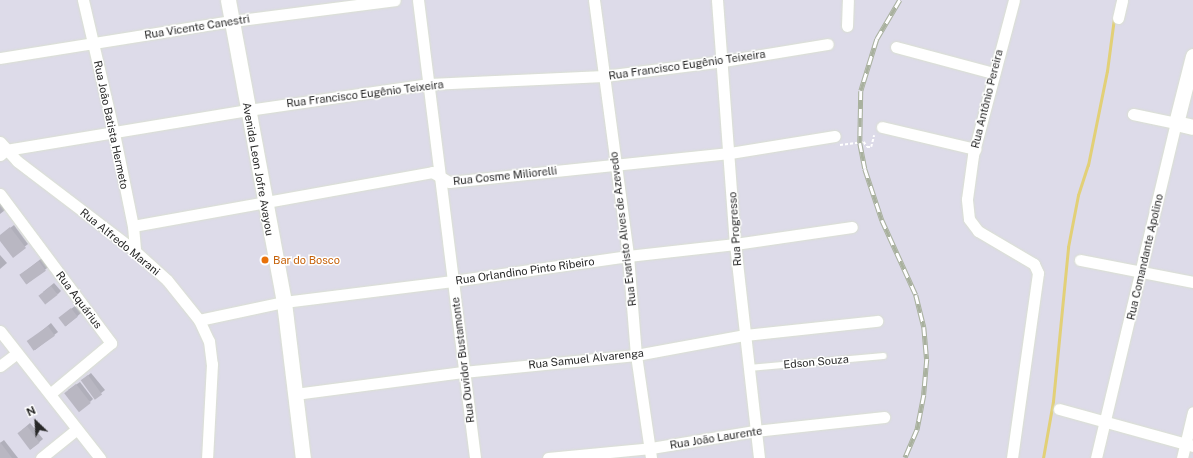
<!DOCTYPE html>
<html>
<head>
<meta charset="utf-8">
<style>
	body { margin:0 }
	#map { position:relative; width:1193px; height:458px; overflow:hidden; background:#dddbe9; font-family:"Public Sans",sans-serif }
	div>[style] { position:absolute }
	.shadow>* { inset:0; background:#0003; transform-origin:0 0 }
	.stream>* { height:3px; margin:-1.5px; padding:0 1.5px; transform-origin:1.5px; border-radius:1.5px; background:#e2d077 }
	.building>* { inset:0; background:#b9b7c2; transform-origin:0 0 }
	.path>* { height:1.5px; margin-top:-0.75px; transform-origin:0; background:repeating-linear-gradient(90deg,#fff 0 3px,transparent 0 5px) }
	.roads { filter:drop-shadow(0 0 1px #dae0d0) drop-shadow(0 0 1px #dae0d0) }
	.lane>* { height:5.5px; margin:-2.75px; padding:0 2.75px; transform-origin:2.75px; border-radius:2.75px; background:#fff }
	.street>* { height:11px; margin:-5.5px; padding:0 5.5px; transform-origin:5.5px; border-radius:5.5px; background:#fff }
	.secondary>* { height:15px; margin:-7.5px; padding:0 7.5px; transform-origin:7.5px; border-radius:7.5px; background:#fff }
	.rail>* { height:4.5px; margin-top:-2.25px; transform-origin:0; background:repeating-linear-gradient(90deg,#fff 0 9px,#a9b19e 0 18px); box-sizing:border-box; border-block:1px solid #a9b19e }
	.dots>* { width:11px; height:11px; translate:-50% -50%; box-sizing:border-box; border:2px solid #fff; border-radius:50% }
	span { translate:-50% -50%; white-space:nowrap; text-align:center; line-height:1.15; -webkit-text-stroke:3px #fff; paint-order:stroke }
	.street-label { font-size:11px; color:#282828 }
	.food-label { font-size:11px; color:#c56008 }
	.left { translate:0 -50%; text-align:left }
	.north { position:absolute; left:16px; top:402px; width:40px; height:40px; -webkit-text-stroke:3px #fff; paint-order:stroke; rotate:335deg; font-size:11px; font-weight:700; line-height:16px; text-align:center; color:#282828 }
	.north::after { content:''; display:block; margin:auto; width:14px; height:18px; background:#282828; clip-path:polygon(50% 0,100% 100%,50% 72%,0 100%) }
</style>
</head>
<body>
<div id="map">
	<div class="shadow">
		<div style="clip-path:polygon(0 203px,5px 210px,0 214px)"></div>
		<div style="clip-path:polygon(14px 225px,28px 244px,13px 256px,0 240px,0 236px)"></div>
		<div style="clip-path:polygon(0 255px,7px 263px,0 269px)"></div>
		<div style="left:42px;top:258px;width:11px;height:28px;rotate:52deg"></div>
		<div style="clip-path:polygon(54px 283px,61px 291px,58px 294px,43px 292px)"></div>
		<div style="clip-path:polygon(75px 306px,81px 313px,66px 326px,63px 315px)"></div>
		<div style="clip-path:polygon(51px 323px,58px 332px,35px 350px,32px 339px)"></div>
		<div style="clip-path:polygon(91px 373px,105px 390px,96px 397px,86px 377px)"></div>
		<div style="clip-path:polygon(80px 382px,93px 399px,90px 402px,68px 390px)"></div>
		<div style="clip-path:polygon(30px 423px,43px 439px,31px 449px,22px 430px)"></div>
		<div style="clip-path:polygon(4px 440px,18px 458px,0 458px,0 443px)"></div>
	</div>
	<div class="stream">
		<div style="left:1043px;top:458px;width:58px;rotate:-80deg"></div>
		<div style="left:1053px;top:401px;width:155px;rotate:-84.4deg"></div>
		<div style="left:1068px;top:247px;width:53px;rotate:-79.1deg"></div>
		<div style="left:1078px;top:195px;width:32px;rotate:-72deg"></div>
		<div style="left:1088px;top:165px;width:96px;rotate:-78.6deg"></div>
		<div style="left:1107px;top:71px;width:53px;rotate:-82.5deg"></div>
	</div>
	<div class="building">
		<div style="clip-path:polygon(10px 227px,26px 248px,13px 258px,0 241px,0 235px)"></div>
		<div style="left:39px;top:261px;width:12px;height:24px;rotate:55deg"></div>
		<div style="left:51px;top:286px;width:11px;height:16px;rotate:52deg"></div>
		<div style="left:71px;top:308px;width:11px;height:16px;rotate:52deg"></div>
		<div style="left:48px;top:326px;width:12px;height:26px;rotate:55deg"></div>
		<div style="left:88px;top:375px;width:24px;height:9px;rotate:54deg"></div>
		<div style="left:76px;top:384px;width:24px;height:15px;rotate:52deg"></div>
		<div style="left:27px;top:426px;width:21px;height:12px;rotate:53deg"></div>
		<div style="clip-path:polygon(0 442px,12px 458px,0 458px)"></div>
	</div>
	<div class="path">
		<div style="left:840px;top:145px;width:24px;rotate:-7deg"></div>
		<div style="left:864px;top:142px;width:6px;rotate:59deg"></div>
		<div style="left:867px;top:147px;width:4px"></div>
		<div style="left:871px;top:147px;width:12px;rotate:-76deg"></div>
	</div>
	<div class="roads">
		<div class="lane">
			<div style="left:749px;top:368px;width:135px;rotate:-5.1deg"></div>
		</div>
		<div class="street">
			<div style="left:83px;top:0;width:137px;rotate:76.9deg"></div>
			<div style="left:114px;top:133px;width:95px;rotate:78.5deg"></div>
			<div style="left:133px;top:226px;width:25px;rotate:85deg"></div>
			<div style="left:418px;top:0;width:462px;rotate:82.9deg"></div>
			<div style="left:594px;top:0;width:258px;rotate:82.4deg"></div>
			<div style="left:628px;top:256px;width:99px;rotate:85.4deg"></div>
			<div style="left:636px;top:355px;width:104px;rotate:81.7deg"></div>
			<div style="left:717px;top:0;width:245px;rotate:85.8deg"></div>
			<div style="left:735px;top:244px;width:215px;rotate:83.6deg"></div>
			<div style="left:1118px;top:18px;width:18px;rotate:-77deg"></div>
			<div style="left:847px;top:26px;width:26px;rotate:-88deg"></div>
			<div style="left:896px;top:47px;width:100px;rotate:15deg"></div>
			<div style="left:0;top:58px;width:235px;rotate:-9.1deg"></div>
			<div style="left:232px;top:21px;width:164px;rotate:-7.3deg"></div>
			<div style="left:882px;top:127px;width:96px;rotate:13.3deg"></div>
			<div style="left:0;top:142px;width:25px;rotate:48deg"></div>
			<div style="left:17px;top:161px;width:148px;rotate:37.3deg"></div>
			<div style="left:135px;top:251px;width:43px;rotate:42.2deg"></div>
			<div style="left:167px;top:280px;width:51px;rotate:51.3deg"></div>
			<div style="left:199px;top:320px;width:23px;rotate:65deg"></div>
			<div style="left:209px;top:341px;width:23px;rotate:83deg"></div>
			<div style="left:212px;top:364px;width:94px;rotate:93deg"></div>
			<div style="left:0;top:155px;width:8px;rotate:-40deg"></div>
			<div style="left:6px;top:150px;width:245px;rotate:-9.4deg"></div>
			<div style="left:248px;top:110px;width:183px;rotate:-8.2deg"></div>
			<div style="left:429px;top:84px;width:175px;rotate:-2.6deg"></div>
			<div style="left:604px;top:76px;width:121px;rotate:-7.1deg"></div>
			<div style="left:724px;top:61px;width:105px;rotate:-9.3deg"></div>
			<div style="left:0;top:194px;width:186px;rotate:53.3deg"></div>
			<div style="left:111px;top:343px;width:78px;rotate:140.2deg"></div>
			<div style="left:133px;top:226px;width:304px;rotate:-10.2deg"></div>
			<div style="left:432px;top:172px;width:20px;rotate:30deg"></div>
			<div style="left:449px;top:182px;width:282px;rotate:-5.9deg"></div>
			<div style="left:730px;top:153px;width:106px;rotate:-9.2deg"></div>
			<div style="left:1080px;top:260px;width:115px;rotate:11deg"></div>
			<div style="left:199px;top:320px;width:87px;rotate:-12deg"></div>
			<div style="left:284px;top:302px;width:170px;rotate:-7.1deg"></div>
			<div style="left:453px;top:281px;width:177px;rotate:-8.1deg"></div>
			<div style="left:628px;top:256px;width:108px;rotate:-6.4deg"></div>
			<div style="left:735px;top:244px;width:118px;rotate:-8.3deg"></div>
			<div style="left:0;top:331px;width:162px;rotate:51.8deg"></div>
			<div style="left:0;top:366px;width:20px;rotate:-37deg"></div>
			<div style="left:295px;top:394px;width:169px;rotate:-7.5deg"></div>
			<div style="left:463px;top:372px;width:174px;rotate:-5.6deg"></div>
			<div style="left:636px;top:355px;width:111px;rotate:-10.4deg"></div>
			<div style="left:745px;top:335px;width:133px;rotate:-6.1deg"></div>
			<div style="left:1059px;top:409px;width:139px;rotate:15.4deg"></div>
			<div style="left:41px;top:458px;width:46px;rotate:-38.9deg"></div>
			<div style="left:548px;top:458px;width:103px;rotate:-5.5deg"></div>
			<div style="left:651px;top:448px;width:105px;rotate:-9.3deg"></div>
			<div style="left:755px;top:431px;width:130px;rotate:-6.2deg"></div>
			<div style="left:1012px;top:458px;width:187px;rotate:-82deg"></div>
			<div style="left:1038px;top:273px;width:10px;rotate:-114deg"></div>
			<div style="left:1034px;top:264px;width:65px;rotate:-149.5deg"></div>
			<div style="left:978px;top:231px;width:15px;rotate:-127deg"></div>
			<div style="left:969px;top:219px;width:20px;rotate:-96deg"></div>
			<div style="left:967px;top:199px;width:44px;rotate:-82.2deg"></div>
			<div style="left:973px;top:155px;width:160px;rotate:-75.2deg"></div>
			<div style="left:1096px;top:458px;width:344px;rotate:-76.6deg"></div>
			<div style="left:1176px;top:123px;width:44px;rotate:-168.2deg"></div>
			<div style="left:1182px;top:458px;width:47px;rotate:-76.6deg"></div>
		</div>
		<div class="secondary">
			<div style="left:228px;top:0;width:307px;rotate:79.5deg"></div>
			<div style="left:284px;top:302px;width:157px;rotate:83.1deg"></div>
			<div style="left:1193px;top:56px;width:69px;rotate:104.2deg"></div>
			<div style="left:1176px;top:123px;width:17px;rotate:13deg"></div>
		</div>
	</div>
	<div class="rail">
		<div style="left:900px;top:0;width:45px;rotate:120.5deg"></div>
		<div style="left:877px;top:39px;width:54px;rotate:107.1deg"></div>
		<div style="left:861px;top:91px;width:52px;rotate:91.1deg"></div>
		<div style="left:860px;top:143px;width:26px;rotate:79deg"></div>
		<div style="left:865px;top:169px;width:54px;rotate:71.6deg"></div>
		<div style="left:882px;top:220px;width:82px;rotate:65.6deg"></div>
		<div style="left:916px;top:295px;width:33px;rotate:76deg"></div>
		<div style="left:924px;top:327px;width:32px;rotate:85deg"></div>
		<div style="left:927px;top:359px;width:36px;rotate:95deg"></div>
		<div style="left:924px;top:395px;width:36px;rotate:101deg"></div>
		<div style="left:917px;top:430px;width:30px;rotate:113deg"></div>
	</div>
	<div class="dots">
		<div style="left:265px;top:260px;background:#e8710a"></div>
	</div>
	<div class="street-label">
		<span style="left:197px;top:27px;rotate:-9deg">Rua Vicente Canestri</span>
		<span style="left:687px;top:65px;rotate:-8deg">Rua Francisco Eugênio Teixeira</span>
		<span style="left:365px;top:94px;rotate:-7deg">Rua Francisco Eugênio Teixeira</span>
		<span style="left:987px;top:99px;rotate:-76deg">Rua Antônio Pereira</span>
		<span style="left:111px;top:125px;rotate:78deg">Rua João Batista Hermeto</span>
		<span style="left:258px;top:169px;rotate:80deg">Avenida Leon Jofre Avayou</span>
		<span style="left:505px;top:176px;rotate:-6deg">Rua Cosme Miliorelli</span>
		<span style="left:623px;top:229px;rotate:-97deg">Rua Evaristo Alves de Azevedo</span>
		<span style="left:735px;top:229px;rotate:-94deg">Rua Progresso</span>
		<span style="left:120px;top:242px;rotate:39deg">Rua Alfredo Marani</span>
		<span style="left:1145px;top:257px;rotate:-77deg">Rua Comandante Apolino</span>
		<span style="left:525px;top:271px;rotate:-8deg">Rua Orlandino Pinto Ribeiro</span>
		<span style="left:79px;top:300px;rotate:53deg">Rua Aquárius</span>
		<span style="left:586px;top:359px;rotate:-6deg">Rua Samuel Alvarenga</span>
		<span style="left:463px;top:360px;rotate:-97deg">Rua Ouvidor Bustamonte</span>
		<span style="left:816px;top:362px;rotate:-5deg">Edson Souza</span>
		<span style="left:716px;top:438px;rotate:-9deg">Rua João Laurente</span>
	</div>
	<div class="food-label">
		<span class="left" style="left:273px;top:260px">Bar do Bosco</span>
	</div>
	<div class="north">N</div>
</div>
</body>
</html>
